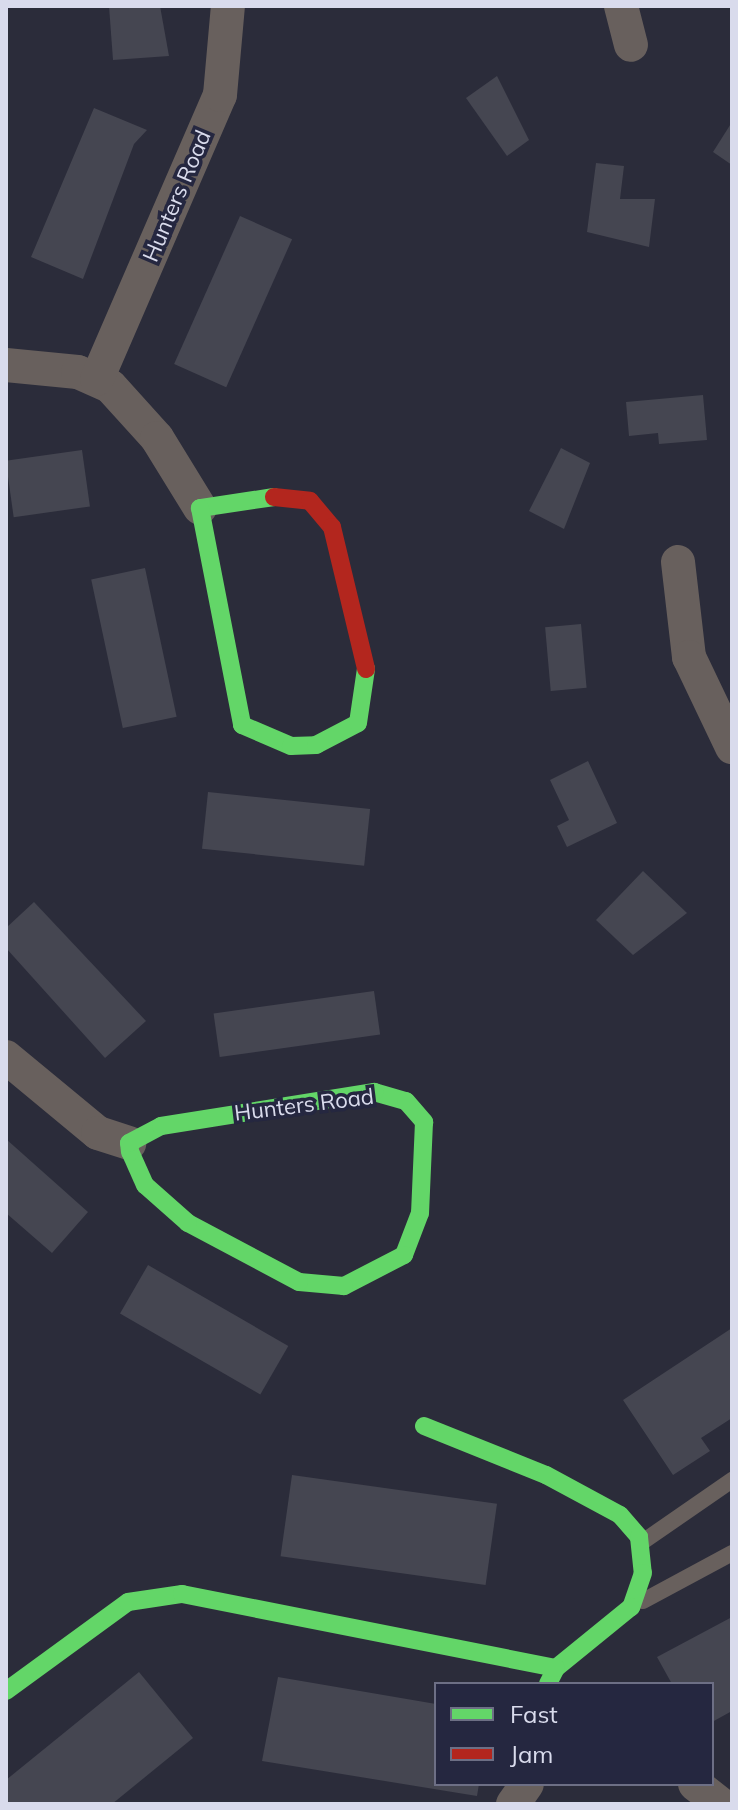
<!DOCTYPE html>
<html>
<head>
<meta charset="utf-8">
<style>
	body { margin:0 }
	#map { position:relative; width:738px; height:1810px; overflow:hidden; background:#2b2c3a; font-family:Mulish,sans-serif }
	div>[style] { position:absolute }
	.building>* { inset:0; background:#454651; transform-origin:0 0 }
	.lane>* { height:16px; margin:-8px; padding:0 8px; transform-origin:8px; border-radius:8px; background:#68605d }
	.street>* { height:34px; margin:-17px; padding:0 17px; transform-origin:17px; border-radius:17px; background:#68605d }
	.fast>* { height:18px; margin:-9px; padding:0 9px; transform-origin:9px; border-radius:9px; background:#63d668 }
	.jam>* { height:18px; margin:-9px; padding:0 9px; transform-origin:9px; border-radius:9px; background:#b3261e }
	span { translate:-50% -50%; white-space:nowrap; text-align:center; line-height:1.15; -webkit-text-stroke:7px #252740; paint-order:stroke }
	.street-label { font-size:22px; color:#d9dbec }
	.frame { position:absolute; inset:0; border:8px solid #d9dbec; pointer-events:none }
	.legend { position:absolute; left:434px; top:1682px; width:280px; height:104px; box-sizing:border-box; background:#252740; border:2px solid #6d6f85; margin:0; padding:10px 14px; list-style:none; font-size:24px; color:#d9dbec }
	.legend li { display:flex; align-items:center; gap:16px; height:40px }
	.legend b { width:40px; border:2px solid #6d6f85 }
</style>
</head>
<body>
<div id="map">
	<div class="building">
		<div style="clip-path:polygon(109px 6px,160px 6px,169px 56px,113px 60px)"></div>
		<div style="clip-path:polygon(497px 76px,529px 140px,507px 156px,466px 98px)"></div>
		<div style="clip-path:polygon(94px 108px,147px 130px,134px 144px,83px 279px,31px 257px)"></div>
		<div style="clip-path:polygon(732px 122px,732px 165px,713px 152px)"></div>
		<div style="clip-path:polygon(596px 163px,624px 166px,620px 199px,655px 199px,649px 247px,587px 232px)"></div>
		<div style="left:240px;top:216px;width:57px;height:162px;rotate:24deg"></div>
		<div style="clip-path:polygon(703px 395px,707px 440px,659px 444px,658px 433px,629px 436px,626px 402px)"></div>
		<div style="clip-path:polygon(561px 448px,590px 463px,564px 529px,529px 511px)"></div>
		<div style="left:82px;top:450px;width:57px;height:77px;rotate:82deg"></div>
		<div style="left:145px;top:568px;width:152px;height:55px;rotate:78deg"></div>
		<div style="left:581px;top:624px;width:64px;height:36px;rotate:85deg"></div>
		<div style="clip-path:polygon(588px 761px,617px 823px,567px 847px,557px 826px,569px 820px,550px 780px)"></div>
		<div style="left:208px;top:792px;width:163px;height:57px;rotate:6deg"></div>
		<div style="clip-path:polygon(643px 871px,687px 913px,633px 955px,596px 920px)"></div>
		<div style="clip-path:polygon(34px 902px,146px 1021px,105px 1058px,6px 948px,6px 928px)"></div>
		<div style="left:374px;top:991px;width:44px;height:162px;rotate:82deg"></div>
		<div style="clip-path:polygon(6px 1139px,88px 1212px,52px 1253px,6px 1213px)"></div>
		<div style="left:148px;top:1265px;width:162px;height:56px;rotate:30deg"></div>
		<div style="clip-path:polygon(732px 1328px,732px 1418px,701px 1438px,710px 1451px,673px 1475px,623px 1400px)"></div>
		<div style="left:292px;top:1475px;width:207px;height:82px;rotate:8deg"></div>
		<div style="clip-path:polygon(732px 1617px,732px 1711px,712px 1722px,712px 1684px,672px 1684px,657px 1657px)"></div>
		<div style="clip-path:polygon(139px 1672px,193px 1738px,112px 1804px,6px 1804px,6px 1780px)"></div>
		<div style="clip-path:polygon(278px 1677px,436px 1704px,436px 1784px,479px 1784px,477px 1796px,262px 1761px)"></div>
	</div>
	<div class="lane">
		<div style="left:641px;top:1543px;width:111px;rotate:-34.7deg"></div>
		<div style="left:643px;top:1601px;width:101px;rotate:-28.3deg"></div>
	</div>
	<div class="street">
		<div style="left:621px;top:6px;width:40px;rotate:75.6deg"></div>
		<div style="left:6px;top:365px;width:72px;rotate:5.6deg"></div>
		<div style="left:78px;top:372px;width:35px;rotate:24deg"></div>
		<div style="left:110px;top:386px;width:70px;rotate:47.9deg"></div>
		<div style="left:157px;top:438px;width:82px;rotate:58.4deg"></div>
		<div style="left:97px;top:379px;width:309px;rotate:-66.6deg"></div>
		<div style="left:220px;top:95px;width:89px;rotate:-84.9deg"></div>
		<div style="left:678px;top:562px;width:96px;rotate:83.4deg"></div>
		<div style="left:689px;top:657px;width:100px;rotate:64.5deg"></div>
		<div style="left:6px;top:1057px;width:119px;rotate:39.6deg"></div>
		<div style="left:98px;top:1133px;width:33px;rotate:18deg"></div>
		<div style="left:695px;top:1784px;width:33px;rotate:38deg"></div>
		<div style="left:513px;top:1804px;width:24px;rotate:-55deg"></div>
	</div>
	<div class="fast">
		<div style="left:274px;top:497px;width:75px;rotate:171.5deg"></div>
		<div style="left:200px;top:508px;width:221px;rotate:79deg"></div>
		<div style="left:242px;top:725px;width:53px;rotate:23.2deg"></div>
		<div style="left:291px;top:746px;width:25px;rotate:-2deg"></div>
		<div style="left:316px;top:745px;width:47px;rotate:-27.6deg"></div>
		<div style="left:358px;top:723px;width:55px;rotate:-81.6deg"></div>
		<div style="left:374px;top:1092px;width:33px;rotate:16deg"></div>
		<div style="left:406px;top:1101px;width:28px;rotate:49deg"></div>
		<div style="left:424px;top:1122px;width:91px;rotate:92.5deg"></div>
		<div style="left:420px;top:1213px;width:45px;rotate:110.9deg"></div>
		<div style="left:404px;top:1255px;width:68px;rotate:152.7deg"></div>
		<div style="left:344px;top:1286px;width:45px;rotate:-174.9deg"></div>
		<div style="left:299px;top:1282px;width:126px;rotate:-152deg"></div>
		<div style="left:188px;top:1223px;width:57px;rotate:-138.5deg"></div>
		<div style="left:145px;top:1185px;width:36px;rotate:-114deg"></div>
		<div style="left:130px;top:1152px;width:9px;rotate:-96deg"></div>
		<div style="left:129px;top:1143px;width:36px;rotate:-28deg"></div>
		<div style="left:161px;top:1126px;width:216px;rotate:-9.1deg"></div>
		<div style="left:424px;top:1426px;width:131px;rotate:21.9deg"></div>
		<div style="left:546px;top:1475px;width:84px;rotate:28.4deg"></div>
		<div style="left:620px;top:1515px;width:29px;rotate:49deg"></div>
		<div style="left:639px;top:1537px;width:36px;rotate:84deg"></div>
		<div style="left:643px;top:1573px;width:36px;rotate:109deg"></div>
		<div style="left:631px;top:1607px;width:97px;rotate:140.9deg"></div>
		<div style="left:556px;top:1668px;width:18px;rotate:117deg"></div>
		<div style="left:6px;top:1691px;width:151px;rotate:-36.1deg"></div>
		<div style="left:128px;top:1602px;width:55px;rotate:-8.4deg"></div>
		<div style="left:182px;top:1594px;width:381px;rotate:11.2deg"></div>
	</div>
	<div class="jam">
		<div style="left:274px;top:497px;width:36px;rotate:6deg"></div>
		<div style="left:310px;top:501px;width:34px;rotate:50deg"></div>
		<div style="left:332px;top:527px;width:146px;rotate:76.5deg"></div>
	</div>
	<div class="street-label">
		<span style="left:177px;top:196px;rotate:-67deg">Hunters Road</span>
		<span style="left:304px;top:1105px;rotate:-7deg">Hunters Road</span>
	</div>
	<div class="frame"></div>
	<ul class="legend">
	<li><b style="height:10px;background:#63d668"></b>Fast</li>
	<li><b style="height:10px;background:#b3261e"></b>Jam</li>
	</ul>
</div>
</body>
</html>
